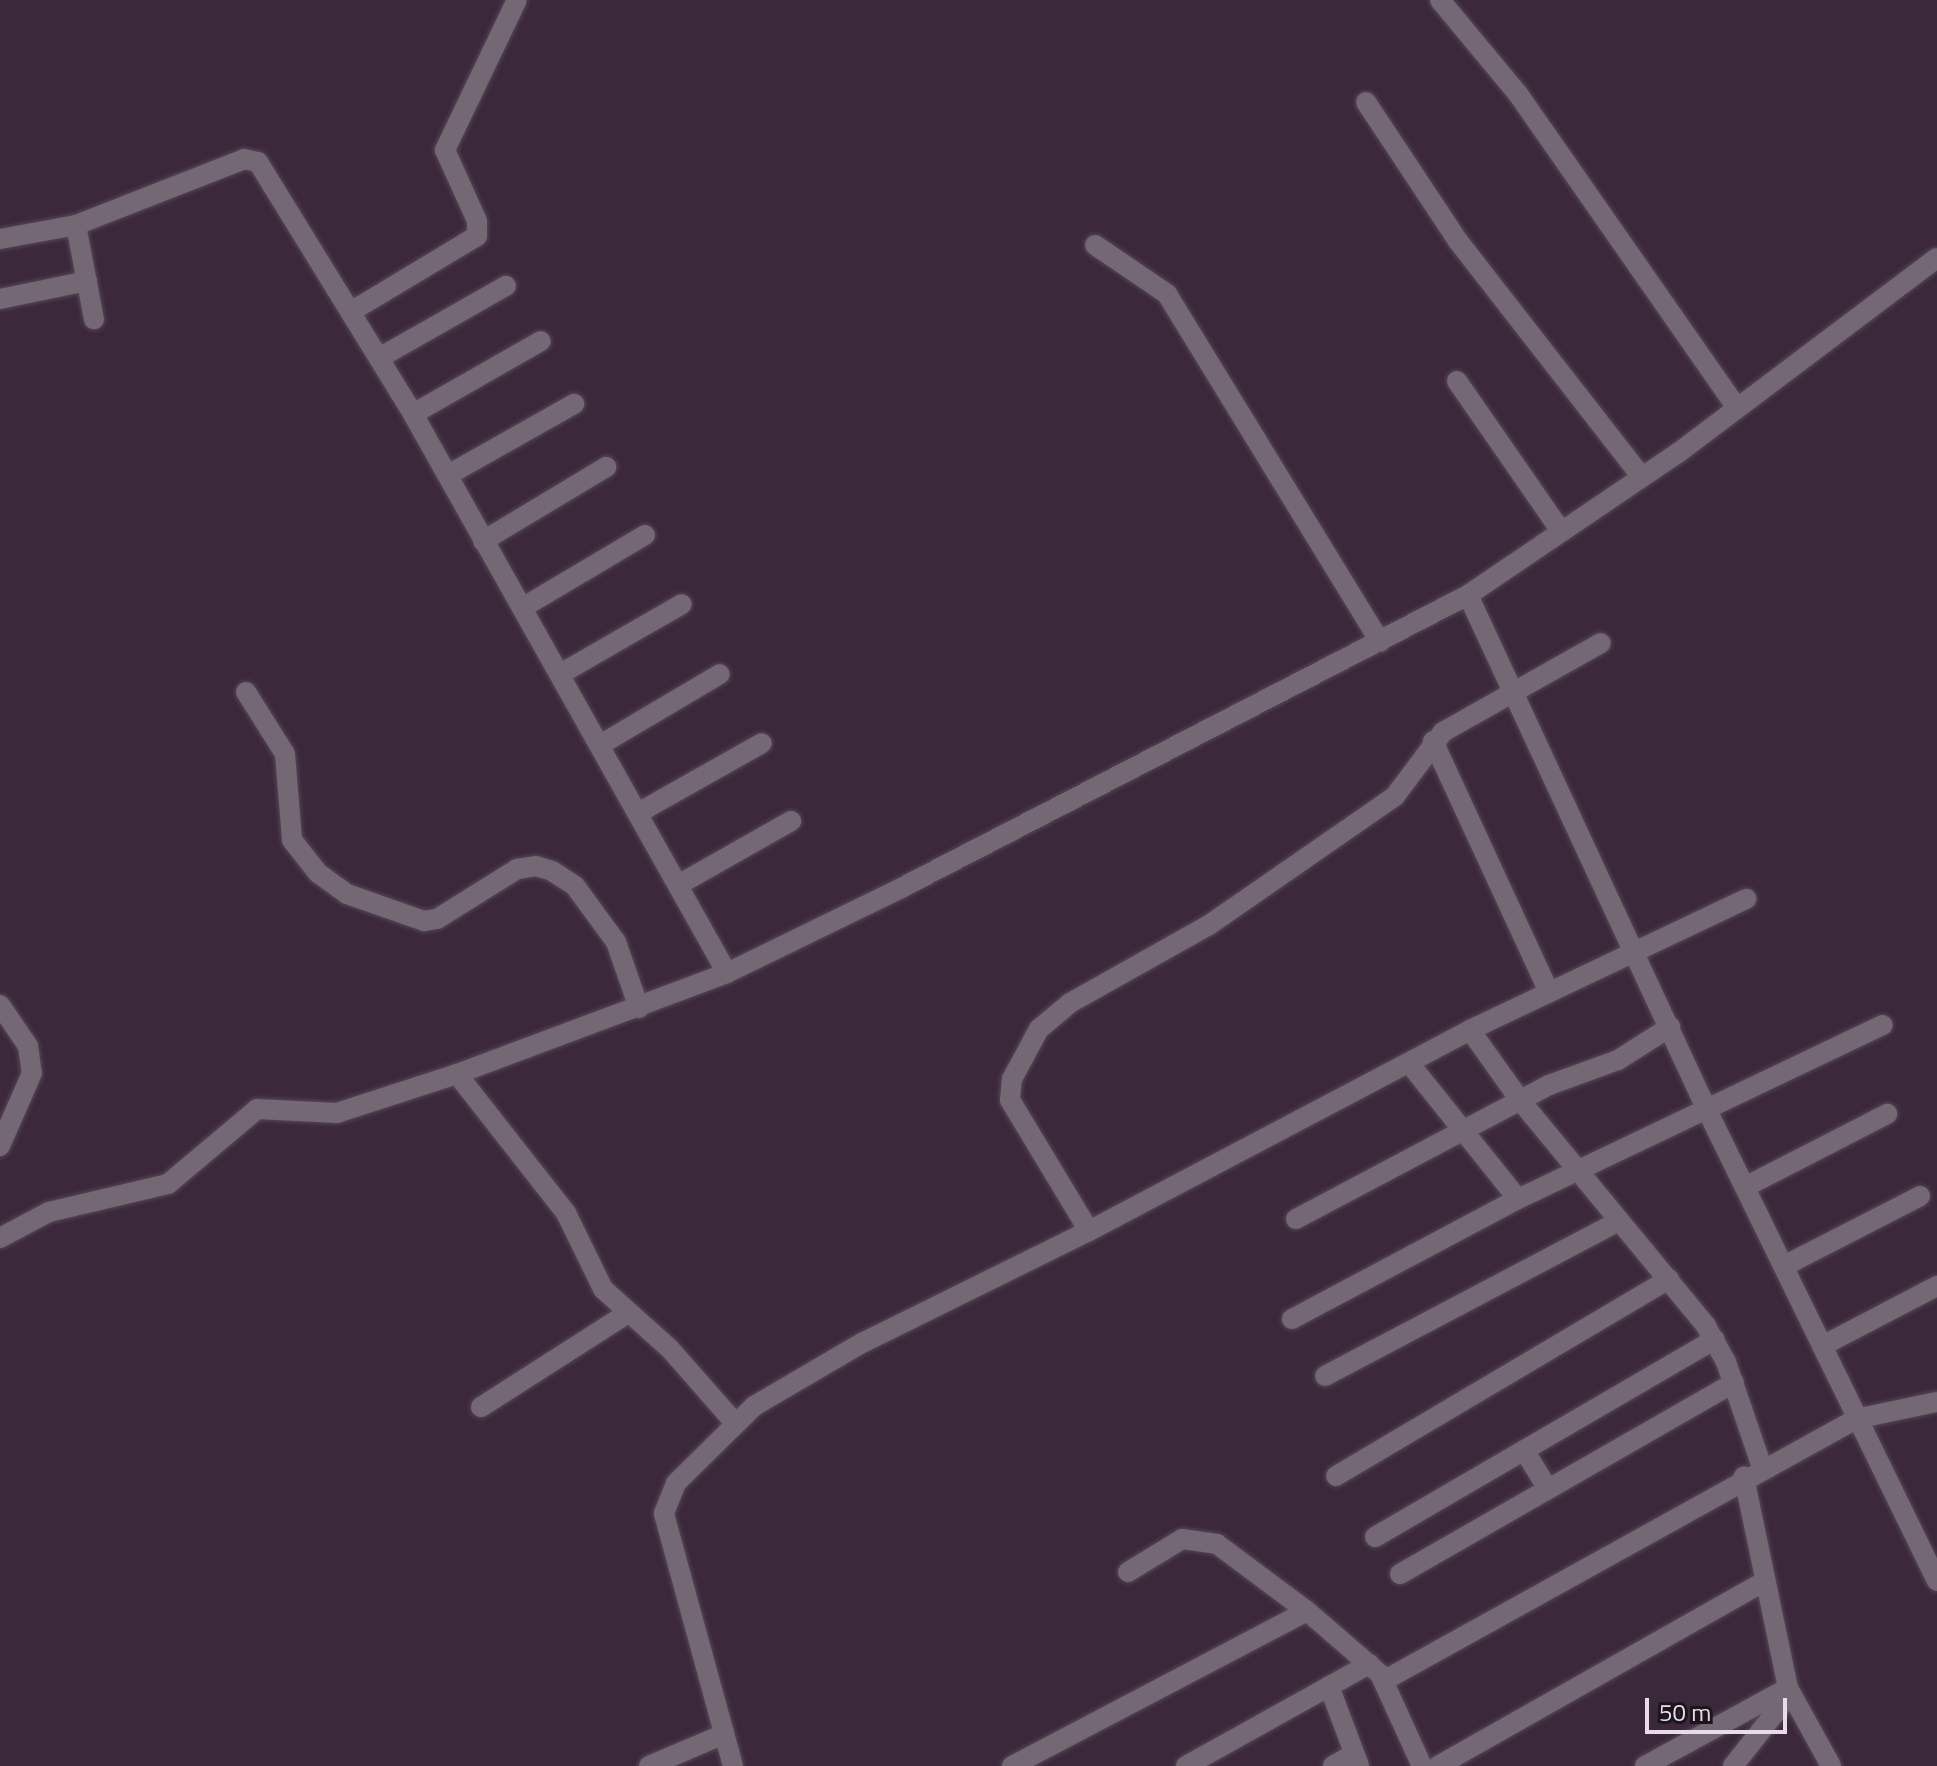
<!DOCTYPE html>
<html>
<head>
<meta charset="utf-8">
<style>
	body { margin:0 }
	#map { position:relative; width:1937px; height:1766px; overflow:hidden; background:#3b293b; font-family:"Titillium Web",sans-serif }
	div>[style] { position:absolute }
	.roads { filter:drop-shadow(0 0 2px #574657) drop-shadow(0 0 2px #574657) }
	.minor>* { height:20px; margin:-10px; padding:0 10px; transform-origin:10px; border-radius:10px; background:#736873 }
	span { translate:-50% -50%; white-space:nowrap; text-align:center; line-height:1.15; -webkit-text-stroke:8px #1d151d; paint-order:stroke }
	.scale { position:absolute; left:1645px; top:1698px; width:142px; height:36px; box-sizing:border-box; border:4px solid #e7dce7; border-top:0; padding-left:10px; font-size:24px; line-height:28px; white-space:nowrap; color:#e7dce7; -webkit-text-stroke:6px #1d151d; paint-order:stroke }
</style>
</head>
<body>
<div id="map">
	<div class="roads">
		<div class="minor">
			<div style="left:1440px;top:0;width:122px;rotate:50.3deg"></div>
			<div style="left:1518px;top:94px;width:381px;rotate:55.1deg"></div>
			<div style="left:1366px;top:102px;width:167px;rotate:56.5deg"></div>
			<div style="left:1458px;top:241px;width:299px;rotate:52.1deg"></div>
			<div style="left:76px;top:225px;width:96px;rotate:79.2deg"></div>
			<div style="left:0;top:239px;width:77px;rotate:-10.4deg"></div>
			<div style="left:76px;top:225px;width:180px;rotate:-21.4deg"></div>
			<div style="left:244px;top:159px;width:14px;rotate:12deg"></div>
			<div style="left:258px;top:162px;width:296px;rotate:58.4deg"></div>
			<div style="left:413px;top:414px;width:641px;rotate:60.68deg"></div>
			<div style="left:1095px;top:245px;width:87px;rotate:34.2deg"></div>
			<div style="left:1167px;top:294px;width:408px;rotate:58.5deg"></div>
			<div style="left:0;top:299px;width:89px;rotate:-11.7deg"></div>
			<div style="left:352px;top:311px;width:146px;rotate:-31deg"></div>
			<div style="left:477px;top:236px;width:15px;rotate:-90deg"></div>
			<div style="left:477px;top:221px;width:78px;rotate:-114.3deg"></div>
			<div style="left:445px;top:150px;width:166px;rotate:-64.4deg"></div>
			<div style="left:379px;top:358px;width:146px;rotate:-29.6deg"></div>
			<div style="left:1457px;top:381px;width:181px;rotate:55.3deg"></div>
			<div style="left:413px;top:414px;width:147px;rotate:-29.7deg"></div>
			<div style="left:448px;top:475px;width:145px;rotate:-29.4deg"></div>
			<div style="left:483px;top:541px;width:144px;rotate:-31deg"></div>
			<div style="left:1468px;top:595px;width:568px;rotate:65.11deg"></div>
			<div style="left:1707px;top:1110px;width:524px;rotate:63.97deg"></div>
			<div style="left:522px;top:608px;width:143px;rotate:-30.7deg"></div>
			<div style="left:562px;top:673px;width:138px;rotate:-29.9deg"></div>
			<div style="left:246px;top:692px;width:73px;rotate:57.8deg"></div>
			<div style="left:285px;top:754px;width:86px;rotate:85.3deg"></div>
			<div style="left:292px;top:840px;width:42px;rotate:51.8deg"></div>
			<div style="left:318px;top:873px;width:36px;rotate:36deg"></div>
			<div style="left:347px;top:894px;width:82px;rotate:19.3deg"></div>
			<div style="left:424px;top:921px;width:13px;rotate:-9deg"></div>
			<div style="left:437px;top:919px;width:94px;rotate:-32deg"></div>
			<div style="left:517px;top:869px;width:19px;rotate:-9deg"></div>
			<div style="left:536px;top:866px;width:17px;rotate:17deg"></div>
			<div style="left:552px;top:871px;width:27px;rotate:33deg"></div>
			<div style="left:575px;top:886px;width:69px;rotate:53.8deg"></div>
			<div style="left:616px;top:942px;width:70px;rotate:70.8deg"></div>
			<div style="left:1433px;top:741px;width:277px;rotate:65.2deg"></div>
			<div style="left:600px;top:745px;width:139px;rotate:-30.6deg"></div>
			<div style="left:638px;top:813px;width:142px;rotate:-29.4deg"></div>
			<div style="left:678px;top:885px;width:130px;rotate:-29.5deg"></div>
			<div style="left:0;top:1005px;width:50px;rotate:55.7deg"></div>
			<div style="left:28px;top:1046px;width:27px;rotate:82deg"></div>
			<div style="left:32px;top:1073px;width:80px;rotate:113.7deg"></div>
			<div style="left:1470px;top:1030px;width:86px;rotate:54.5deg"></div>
			<div style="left:1520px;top:1100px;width:293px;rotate:50.5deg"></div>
			<div style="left:1706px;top:1326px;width:41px;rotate:60.9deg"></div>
			<div style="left:1726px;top:1362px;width:111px;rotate:71.1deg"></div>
			<div style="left:1409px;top:1063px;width:174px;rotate:51.3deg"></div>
			<div style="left:457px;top:1074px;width:177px;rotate:51.9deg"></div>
			<div style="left:566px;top:1213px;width:85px;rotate:64deg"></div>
			<div style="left:603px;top:1289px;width:90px;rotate:41.8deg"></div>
			<div style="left:670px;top:1349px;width:98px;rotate:48.7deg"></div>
			<div style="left:1745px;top:1187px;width:160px;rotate:-27.2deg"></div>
			<div style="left:1296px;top:1219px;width:286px;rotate:-27.9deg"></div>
			<div style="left:1549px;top:1085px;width:73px;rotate:-19.9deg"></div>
			<div style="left:1618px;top:1060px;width:62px;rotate:-32.4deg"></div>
			<div style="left:1089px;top:1231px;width:153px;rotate:-121.1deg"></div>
			<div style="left:1010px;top:1100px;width:21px;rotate:-85deg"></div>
			<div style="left:1012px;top:1079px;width:57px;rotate:-61.6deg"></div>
			<div style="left:1039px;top:1029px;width:40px;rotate:-40deg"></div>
			<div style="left:1070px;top:1003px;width:159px;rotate:-29.3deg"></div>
			<div style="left:1209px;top:925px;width:226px;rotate:-34.7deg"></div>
			<div style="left:1395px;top:796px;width:80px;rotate:-53.1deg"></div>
			<div style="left:1443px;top:732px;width:181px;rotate:-29.4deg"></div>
			<div style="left:0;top:1238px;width:55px;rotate:-28deg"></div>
			<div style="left:49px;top:1212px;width:122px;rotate:-13.2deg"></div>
			<div style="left:168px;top:1184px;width:116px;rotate:-40.1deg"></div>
			<div style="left:257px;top:1109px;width:80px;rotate:2.9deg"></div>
			<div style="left:337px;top:1113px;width:126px;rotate:-18deg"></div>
			<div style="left:457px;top:1074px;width:288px;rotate:-20.5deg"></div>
			<div style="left:727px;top:973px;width:196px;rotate:-26deg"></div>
			<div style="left:903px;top:887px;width:636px;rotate:-27.33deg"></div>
			<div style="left:1468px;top:595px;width:254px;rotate:-34.1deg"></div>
			<div style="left:1678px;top:453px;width:324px;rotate:-37deg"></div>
			<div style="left:1784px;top:1266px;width:153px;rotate:-27.2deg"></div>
			<div style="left:1292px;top:1319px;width:256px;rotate:-28deg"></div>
			<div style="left:1518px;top:1199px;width:404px;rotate:-25.5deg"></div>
			<div style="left:1822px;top:1346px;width:130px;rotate:-27.6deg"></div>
			<div style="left:1325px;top:1376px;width:332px;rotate:-27.8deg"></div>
			<div style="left:481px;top:1407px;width:174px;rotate:-32.6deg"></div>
			<div style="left:1524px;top:1450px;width:46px;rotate:58.4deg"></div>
			<div style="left:1336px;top:1476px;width:387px;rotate:-30.6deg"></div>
			<div style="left:1375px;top:1537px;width:393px;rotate:-30.2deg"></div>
			<div style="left:1128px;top:1572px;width:63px;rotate:-31.4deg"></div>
			<div style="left:1182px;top:1539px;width:35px;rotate:8deg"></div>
			<div style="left:1217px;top:1544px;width:112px;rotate:36.7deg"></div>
			<div style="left:1307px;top:1611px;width:96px;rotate:40.8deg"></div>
			<div style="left:1380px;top:1674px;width:101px;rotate:65.5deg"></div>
			<div style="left:1400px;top:1574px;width:385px;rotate:-29.8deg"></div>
			<div style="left:1385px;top:1680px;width:538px;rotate:-28.99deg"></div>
			<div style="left:1856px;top:1419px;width:83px;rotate:-11.9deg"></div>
			<div style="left:1329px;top:1686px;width:85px;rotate:69.4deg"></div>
			<div style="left:649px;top:1766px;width:82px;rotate:-23.1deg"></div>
			<div style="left:733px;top:1766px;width:262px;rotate:-105.3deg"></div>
			<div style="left:664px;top:1513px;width:32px;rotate:-68deg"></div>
			<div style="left:676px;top:1483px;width:110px;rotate:-44.6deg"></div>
			<div style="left:754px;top:1406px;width:125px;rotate:-30.3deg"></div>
			<div style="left:862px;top:1343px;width:253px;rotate:-26.3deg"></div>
			<div style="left:1089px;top:1231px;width:431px;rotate:-27.8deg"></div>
			<div style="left:1470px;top:1030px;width:306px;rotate:-25.4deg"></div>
			<div style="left:1012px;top:1766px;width:333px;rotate:-27.7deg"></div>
			<div style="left:1186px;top:1766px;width:210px;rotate:-29.1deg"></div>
			<div style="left:1333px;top:1766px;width:24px;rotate:-30deg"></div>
			<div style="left:1438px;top:1766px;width:376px;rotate:-29.5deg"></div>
			<div style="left:1645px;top:1766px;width:163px;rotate:-28.6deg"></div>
			<div style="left:1788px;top:1688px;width:89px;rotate:61.1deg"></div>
			<div style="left:1733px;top:1766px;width:74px;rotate:-51.6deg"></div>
			<div style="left:1779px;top:1708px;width:22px;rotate:-66deg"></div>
			<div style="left:1788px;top:1688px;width:216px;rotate:-101.8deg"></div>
		</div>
	</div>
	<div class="scale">50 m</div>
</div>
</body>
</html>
